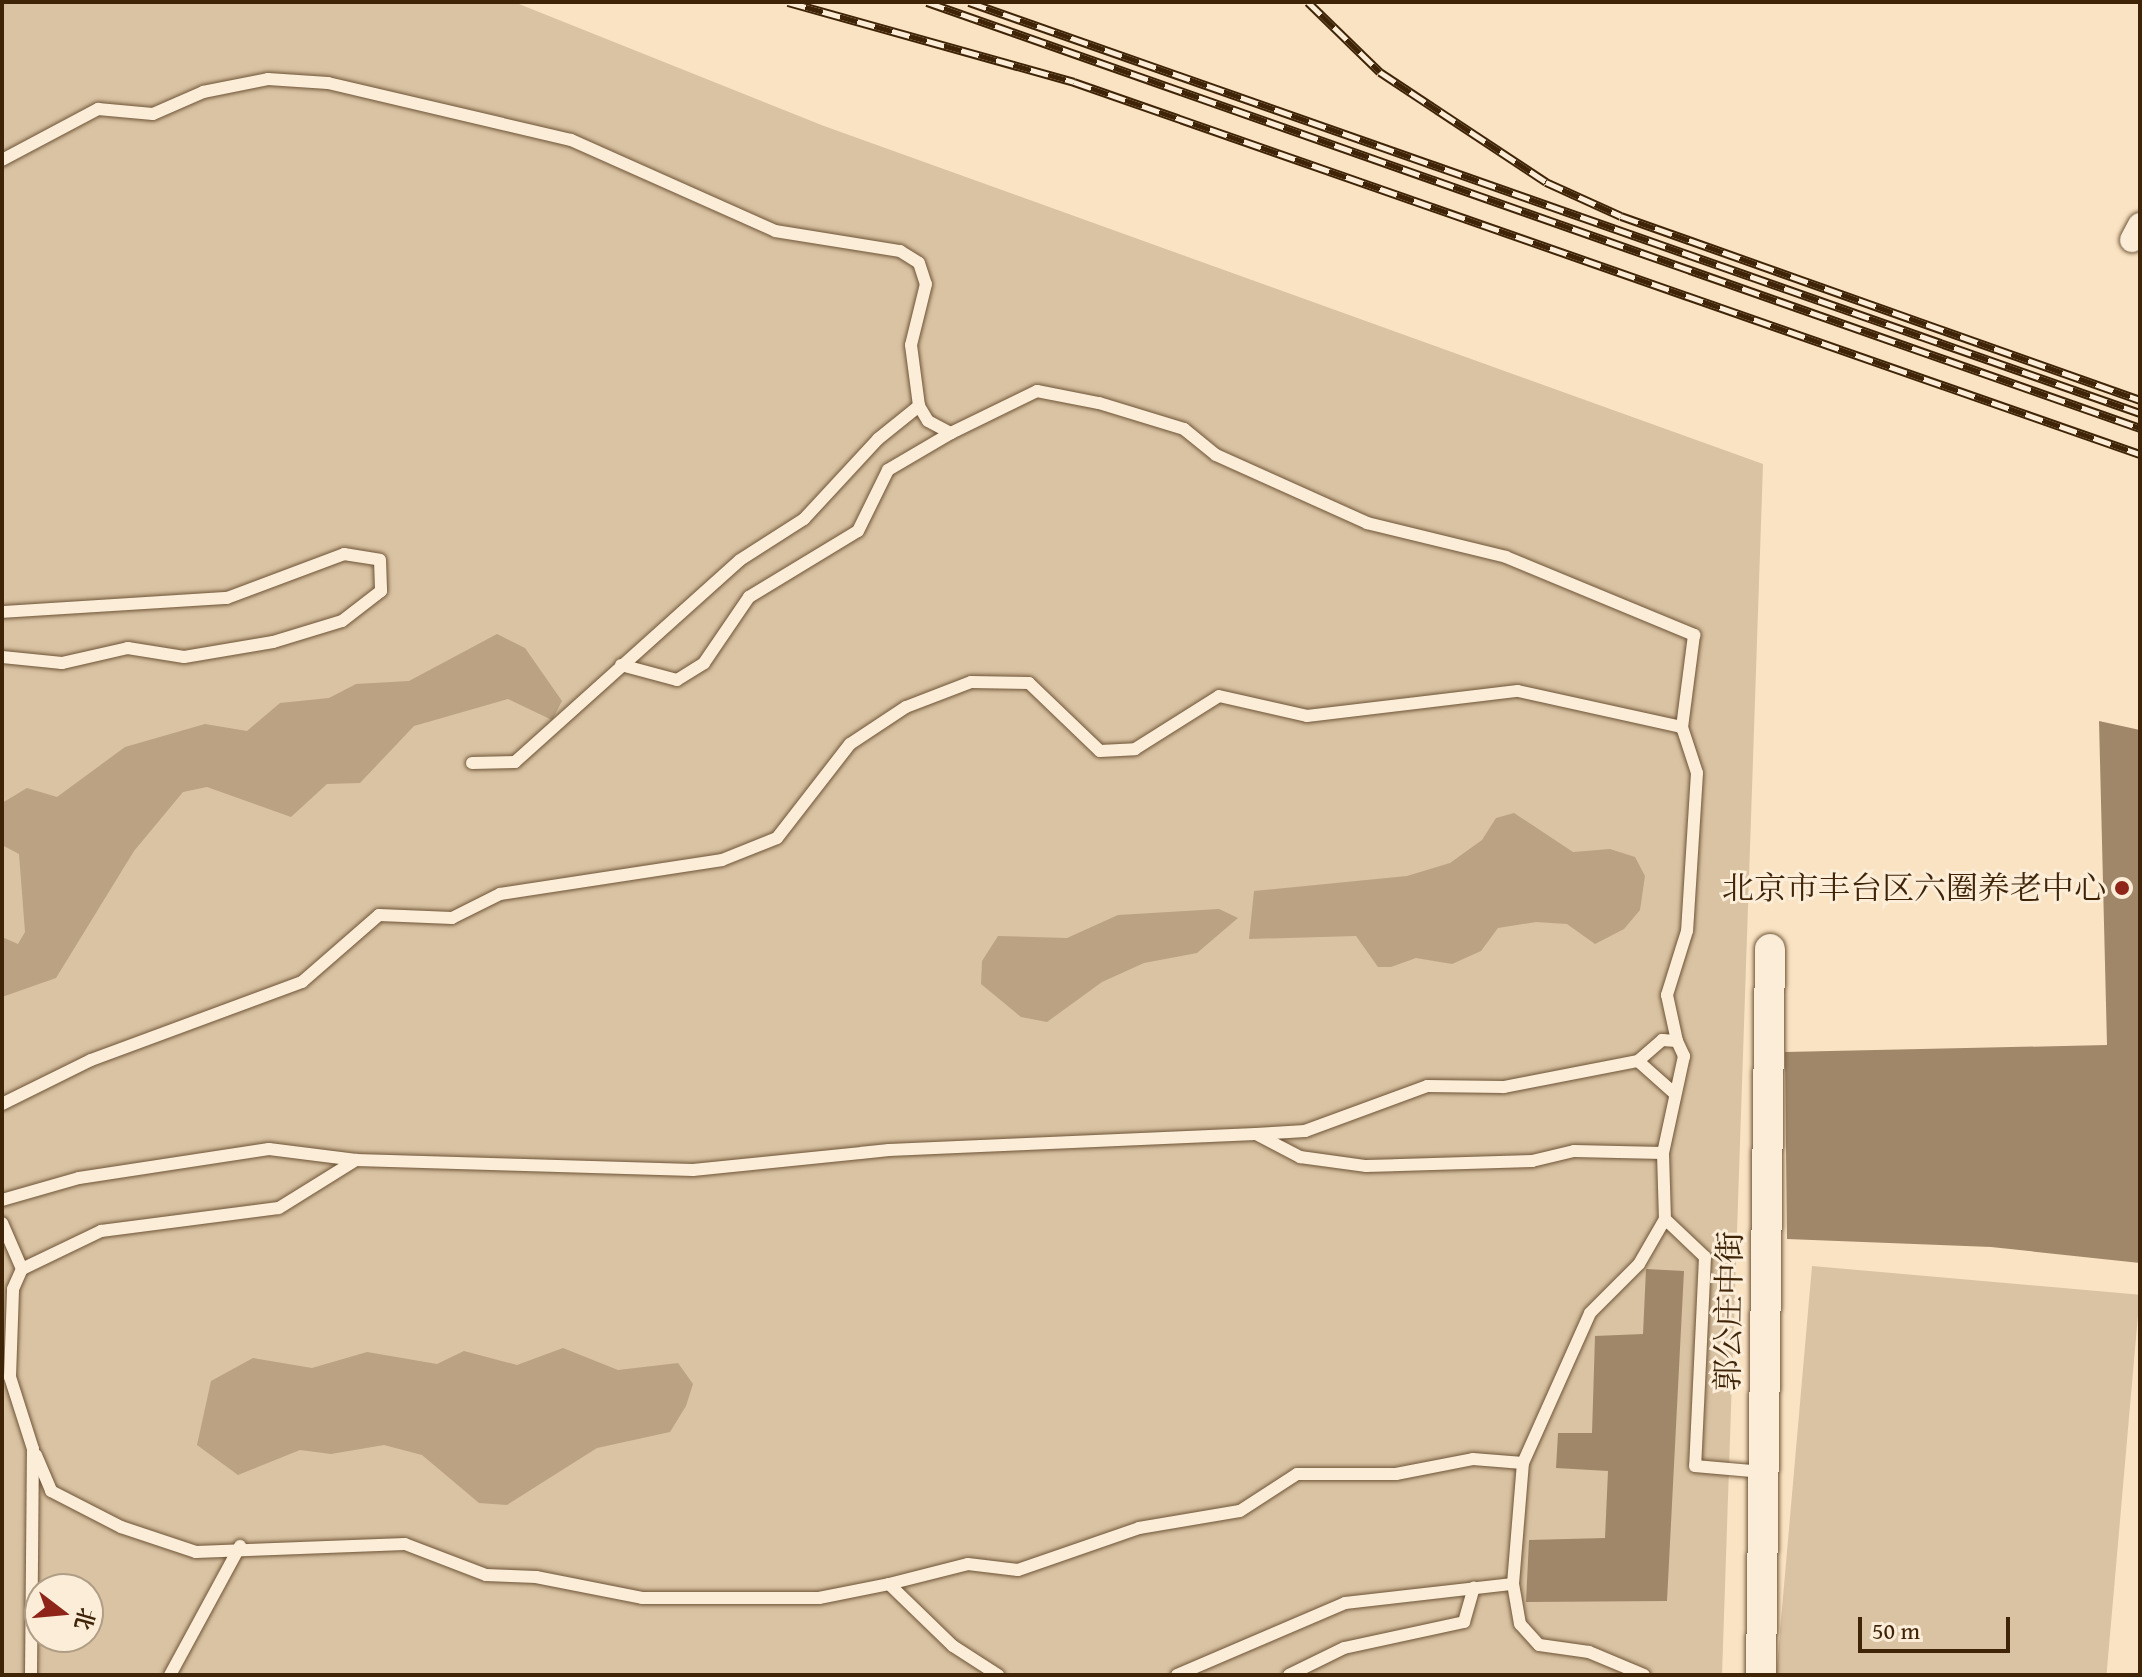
<!DOCTYPE html>
<html>
<head>
<meta charset="utf-8">
<style>
	body { margin:0 }
	#map { position:relative; width:2142px; height:1677px; overflow:hidden; background:#f9e3c3; font-family:"Gentium Book Plus","Noto Serif SC",serif }
	div>[style] { position:absolute }
	.green>* { inset:0; background:#d9c3a3; transform-origin:0 0 }
	.water>* { inset:0; background:#baa283 }
	.building>* { inset:0; background:#a08769 }
	.roads { filter:drop-shadow(0 0 2px #6e5437) drop-shadow(0 0 2px #6e5437) }
	.service>* { height:12px; margin:-6px; padding:0 6px; transform-origin:6px; border-radius:6px; background:#fbedd8 }
	.minor>* { height:24px; margin:-12px; padding:0 12px; transform-origin:12px; border-radius:12px; background:#fbedd8 }
	.tertiary>* { height:30px; margin:-15px; padding:0 15px; transform-origin:15px; border-radius:15px; background:#fbedd8 }
	.rail>* { height:9px; margin-top:-4.5px; transform-origin:0; background:repeating-linear-gradient(90deg,#fbedd8 0 18px,#3f2408 0 36px); box-sizing:border-box; border-block:2px solid #3f2408 }
	.dots>* { width:22px; height:22px; translate:-50% -50%; box-sizing:border-box; border:4px solid #fbedd8; border-radius:50% }
	span { translate:-50% -50%; white-space:nowrap; text-align:center; line-height:1.15; -webkit-text-stroke:6px #fbedd8; paint-order:stroke }
	.poi-label { font-size:32px; color:#3f2408 }
	.right { translate:-100% -50%; text-align:right }
	.street-label { font-size:32px; color:#3f2408 }
	.frame { position:absolute; inset:0; border:4px solid #3f2408; pointer-events:none }
	.north { position:absolute; left:24px; top:1573px; width:80px; height:80px; box-sizing:border-box; background:#fbedd8; border:2px solid #b09d85; border-radius:50%; rotate:106deg; font-size:22px; font-weight:700; line-height:32px; text-align:center; color:#3f2408 }
	.north::after { content:''; display:block; margin:auto; width:28px; height:36px; background:#8f2418; clip-path:polygon(50% 0,100% 100%,50% 72%,0 100%) }
	.scale { position:absolute; left:1858px; top:1617px; width:152px; height:36px; box-sizing:border-box; border:4px solid #3f2408; border-top:0; padding-left:10px; font-size:24px; line-height:28px; white-space:nowrap; color:#3f2408; -webkit-text-stroke:6px #fbedd8; paint-order:stroke }
</style>
</head>
<body>
<div id="map">
	<div class="green">
		<div style="clip-path:polygon(evenodd,2px 2px,514px 2px,824px 126px,1763px 464px,1722px 1675px,2px 1675px,2px 2px,40px 1589px,88px 1589px,88px 1637px,40px 1637px,40px 1589px)"></div>
		<div style="left:1812px;top:1266px;width:329px;height:409px;rotate:5deg"></div>
	</div>
	<div class="water">
		<div style="clip-path:polygon(497px 634px,525px 648px,562px 701px,552px 720px,508px 699px,414px 726px,360px 783px,327px 784px,291px 817px,207px 787px,183px 792px,134px 851px,56px 978px,2px 997px,2px 937px,18px 944px,25px 932px,19px 854px,2px 845px,2px 803px,27px 788px,57px 797px,125px 747px,205px 724px,247px 731px,280px 703px,329px 698px,356px 684px,409px 681px)"></div>
		<div style="clip-path:polygon(1514px 813px,1573px 852px,1610px 849px,1635px 857px,1645px 876px,1640px 910px,1624px 929px,1595px 944px,1567px 924px,1536px 922px,1498px 928px,1481px 951px,1452px 964px,1416px 958px,1391px 967px,1378px 967px,1356px 936px,1249px 939px,1254px 891px,1407px 876px,1450px 863px,1482px 840px,1496px 818px)"></div>
		<div style="clip-path:polygon(1219px 909px,1238px 918px,1197px 953px,1144px 963px,1102px 982px,1047px 1022px,1021px 1017px,981px 984px,982px 961px,998px 936px,1067px 938px,1118px 915px)"></div>
		<div style="clip-path:polygon(563px 1348px,618px 1370px,678px 1363px,693px 1384px,686px 1406px,670px 1432px,597px 1448px,507px 1505px,479px 1503px,422px 1455px,384px 1445px,331px 1454px,300px 1450px,238px 1475px,197px 1445px,211px 1381px,253px 1358px,312px 1368px,367px 1352px,437px 1364px,464px 1351px,517px 1365px)"></div>
	</div>
	<div class="building">
		<div style="clip-path:polygon(2099px 721px,2140px 730px,2140px 1263px,1991px 1247px,1787px 1239px,1785px 1052px,2107px 1045px)"></div>
		<div style="clip-path:polygon(1646px 1269px,1684px 1271px,1667px 1601px,1526px 1602px,1529px 1540px,1605px 1538px,1608px 1471px,1556px 1468px,1558px 1433px,1592px 1433px,1595px 1336px,1643px 1334px)"></div>
	</div>
	<div class="roads">
		<div class="service">
			<div style="left:2px;top:160px;width:109px;rotate:-28deg"></div>
			<div style="left:98px;top:109px;width:55px;rotate:5.2deg"></div>
			<div style="left:153px;top:114px;width:55px;rotate:-23.7deg"></div>
			<div style="left:203px;top:92px;width:66px;rotate:-11.3deg"></div>
			<div style="left:268px;top:79px;width:60px;rotate:3.8deg"></div>
			<div style="left:328px;top:83px;width:250px;rotate:13.2deg"></div>
			<div style="left:571px;top:140px;width:223px;rotate:24deg"></div>
			<div style="left:775px;top:231px;width:127px;rotate:9.1deg"></div>
			<div style="left:900px;top:251px;width:22px;rotate:32deg"></div>
			<div style="left:919px;top:263px;width:22px;rotate:72deg"></div>
			<div style="left:926px;top:284px;width:63px;rotate:103.8deg"></div>
			<div style="left:911px;top:345px;width:62px;rotate:82.5deg"></div>
			<div style="left:919px;top:406px;width:17px;rotate:59deg"></div>
			<div style="left:928px;top:421px;width:26px;rotate:28deg"></div>
			<div style="left:951px;top:433px;width:96px;rotate:-26deg"></div>
			<div style="left:1037px;top:391px;width:63px;rotate:11deg"></div>
			<div style="left:1099px;top:403px;width:89px;rotate:17deg"></div>
			<div style="left:1184px;top:429px;width:41px;rotate:39.1deg"></div>
			<div style="left:1216px;top:455px;width:166px;rotate:24.2deg"></div>
			<div style="left:1367px;top:523px;width:143px;rotate:13.7deg"></div>
			<div style="left:1506px;top:557px;width:204px;rotate:22.5deg"></div>
			<div style="left:1694px;top:635px;width:94px;rotate:97.4deg"></div>
			<div style="left:2px;top:612px;width:225px;rotate:-3.6deg"></div>
			<div style="left:227px;top:598px;width:125px;rotate:-20.6deg"></div>
			<div style="left:344px;top:554px;width:36px;rotate:9deg"></div>
			<div style="left:380px;top:560px;width:31px;rotate:88deg"></div>
			<div style="left:381px;top:591px;width:49px;rotate:142.4deg"></div>
			<div style="left:342px;top:621px;width:72px;rotate:163.1deg"></div>
			<div style="left:273px;top:642px;width:90px;rotate:170.4deg"></div>
			<div style="left:184px;top:657px;width:57px;rotate:-170.9deg"></div>
			<div style="left:128px;top:648px;width:68px;rotate:167.2deg"></div>
			<div style="left:62px;top:663px;width:60px;rotate:-174.3deg"></div>
			<div style="left:621px;top:665px;width:58px;rotate:15deg"></div>
			<div style="left:677px;top:680px;width:32px;rotate:-32deg"></div>
			<div style="left:704px;top:663px;width:80px;rotate:-55.7deg"></div>
			<div style="left:749px;top:597px;width:127px;rotate:-31.2deg"></div>
			<div style="left:858px;top:531px;width:68px;rotate:-63.8deg"></div>
			<div style="left:888px;top:470px;width:73px;rotate:-30.4deg"></div>
			<div style="left:472px;top:763px;width:43px;rotate:-1.3deg"></div>
			<div style="left:515px;top:762px;width:302px;rotate:-41.9deg"></div>
			<div style="left:740px;top:560px;width:76px;rotate:-32.6deg"></div>
			<div style="left:804px;top:519px;width:109px;rotate:-47.2deg"></div>
			<div style="left:878px;top:439px;width:53px;rotate:-38.8deg"></div>
			<div style="left:1674px;top:1093px;width:48px;rotate:-138.4deg"></div>
			<div style="left:1638px;top:1061px;width:32px;rotate:-41deg"></div>
			<div style="left:1662px;top:1040px;width:15px;rotate:4deg"></div>
			<div style="left:1677px;top:1041px;width:17px;rotate:65deg"></div>
			<div style="left:1684px;top:1056px;width:99px;rotate:102.2deg"></div>
			<div style="left:1663px;top:1153px;width:66px;rotate:88.3deg"></div>
			<div style="left:1665px;top:1219px;width:55px;rotate:43.5deg"></div>
			<div style="left:1705px;top:1257px;width:209px;rotate:92.7deg"></div>
			<div style="left:1695px;top:1466px;width:68px;rotate:5deg"></div>
			<div style="left:2px;top:1104px;width:99px;rotate:-26.3deg"></div>
			<div style="left:91px;top:1060px;width:225px;rotate:-20.3deg"></div>
			<div style="left:302px;top:982px;width:102px;rotate:-41deg"></div>
			<div style="left:379px;top:915px;width:73px;rotate:2.4deg"></div>
			<div style="left:452px;top:918px;width:54px;rotate:-26.6deg"></div>
			<div style="left:500px;top:894px;width:225px;rotate:-8.7deg"></div>
			<div style="left:722px;top:860px;width:59px;rotate:-21.8deg"></div>
			<div style="left:777px;top:838px;width:119px;rotate:-52.2deg"></div>
			<div style="left:850px;top:744px;width:67px;rotate:-33.5deg"></div>
			<div style="left:906px;top:707px;width:70px;rotate:-21deg"></div>
			<div style="left:971px;top:682px;width:58px;rotate:1deg"></div>
			<div style="left:1029px;top:683px;width:98px;rotate:43.8deg"></div>
			<div style="left:1100px;top:751px;width:35px;rotate:-3deg"></div>
			<div style="left:1135px;top:749px;width:99px;rotate:-32.2deg"></div>
			<div style="left:1219px;top:696px;width:90px;rotate:12.8deg"></div>
			<div style="left:1307px;top:716px;width:212px;rotate:-6.8deg"></div>
			<div style="left:1518px;top:691px;width:168px;rotate:12.4deg"></div>
			<div style="left:1682px;top:727px;width:48px;rotate:71.9deg"></div>
			<div style="left:1697px;top:773px;width:158px;rotate:93.6deg"></div>
			<div style="left:1687px;top:931px;width:67px;rotate:107.4deg"></div>
			<div style="left:1667px;top:995px;width:47px;rotate:77.7deg"></div>
			<div style="left:1256px;top:1134px;width:49px;rotate:-3.5deg"></div>
			<div style="left:1305px;top:1131px;width:130px;rotate:-20.2deg"></div>
			<div style="left:1427px;top:1086px;width:77px;rotate:0.7deg"></div>
			<div style="left:1504px;top:1087px;width:136px;rotate:-11deg"></div>
			<div style="left:2px;top:1200px;width:80px;rotate:-15.9deg"></div>
			<div style="left:79px;top:1178px;width:192px;rotate:-8.7deg"></div>
			<div style="left:269px;top:1149px;width:88px;rotate:7.2deg"></div>
			<div style="left:2px;top:1223px;width:50px;rotate:66.5deg"></div>
			<div style="left:36px;top:1455px;width:39px;rotate:67deg"></div>
			<div style="left:51px;top:1491px;width:79px;rotate:27.2deg"></div>
			<div style="left:121px;top:1527px;width:79px;rotate:18.4deg"></div>
			<div style="left:196px;top:1552px;width:209px;rotate:-2.2deg"></div>
			<div style="left:405px;top:1544px;width:87px;rotate:20.9deg"></div>
			<div style="left:486px;top:1575px;width:50px;rotate:2.3deg"></div>
			<div style="left:536px;top:1577px;width:108px;rotate:11.2deg"></div>
			<div style="left:642px;top:1598px;width:177px"></div>
			<div style="left:819px;top:1598px;width:71px;rotate:-11.3deg"></div>
			<div style="left:889px;top:1584px;width:89px;rotate:44.1deg"></div>
			<div style="left:953px;top:1646px;width:54px;rotate:32.8deg"></div>
			<div style="left:889px;top:1584px;width:81px;rotate:-14.2deg"></div>
			<div style="left:968px;top:1564px;width:50px;rotate:6.8deg"></div>
			<div style="left:1018px;top:1570px;width:128px;rotate:-19.1deg"></div>
			<div style="left:1139px;top:1528px;width:102px;rotate:-9.6deg"></div>
			<div style="left:1240px;top:1511px;width:68px;rotate:-33deg"></div>
			<div style="left:1297px;top:1474px;width:99px"></div>
			<div style="left:1396px;top:1474px;width:78px;rotate:-11deg"></div>
			<div style="left:1473px;top:1459px;width:50px;rotate:4.6deg"></div>
			<div style="left:31px;top:1675px;width:226px;rotate:-89.5deg"></div>
			<div style="left:33px;top:1449px;width:76px;rotate:-107.7deg"></div>
			<div style="left:10px;top:1377px;width:88px;rotate:-88deg"></div>
			<div style="left:13px;top:1289px;width:22px;rotate:-66deg"></div>
			<div style="left:22px;top:1269px;width:88px;rotate:-25.7deg"></div>
			<div style="left:101px;top:1231px;width:179px;rotate:-7.4deg"></div>
			<div style="left:279px;top:1208px;width:91px;rotate:-31.9deg"></div>
			<div style="left:356px;top:1160px;width:337px;rotate:1.7deg"></div>
			<div style="left:693px;top:1170px;width:197px;rotate:-5.8deg"></div>
			<div style="left:889px;top:1150px;width:367px;rotate:-2.5deg"></div>
			<div style="left:1256px;top:1134px;width:50px;rotate:27.6deg"></div>
			<div style="left:1300px;top:1157px;width:67px;rotate:7.8deg"></div>
			<div style="left:1366px;top:1166px;width:166px;rotate:-1.7deg"></div>
			<div style="left:1532px;top:1161px;width:43px;rotate:-13.4deg"></div>
			<div style="left:1574px;top:1151px;width:89px;rotate:1.3deg"></div>
			<div style="left:170px;top:1675px;width:147px;rotate:-61.5deg"></div>
			<div style="left:1177px;top:1675px;width:183px;rotate:-23.2deg"></div>
			<div style="left:1345px;top:1603px;width:169px;rotate:-6.5deg"></div>
			<div style="left:1289px;top:1675px;width:61px;rotate:-26.1deg"></div>
			<div style="left:1344px;top:1648px;width:123px;rotate:-12.2deg"></div>
			<div style="left:1464px;top:1622px;width:36px;rotate:-74deg"></div>
			<div style="left:1644px;top:1675px;width:60px;rotate:-157.3deg"></div>
			<div style="left:1589px;top:1652px;width:50px;rotate:-172deg"></div>
			<div style="left:1539px;top:1645px;width:28px;rotate:-132deg"></div>
			<div style="left:1520px;top:1624px;width:41px;rotate:-99.9deg"></div>
			<div style="left:1513px;top:1584px;width:121px;rotate:-85.3deg"></div>
			<div style="left:1523px;top:1463px;width:164px;rotate:-65.9deg"></div>
			<div style="left:1590px;top:1313px;width:69px;rotate:-45deg"></div>
			<div style="left:1639px;top:1264px;width:52px;rotate:-60deg"></div>
		</div>
		<div class="minor">
			<div style="left:2132px;top:240px;width:17px;rotate:-62deg"></div>
		</div>
		<div class="tertiary">
			<div style="left:1761px;top:1675px;width:726px;rotate:-89.29deg"></div>
		</div>
	</div>
	<div class="rail">
		<div style="left:788px;top:2px;width:297px;rotate:15.6deg"></div>
		<div style="left:1074px;top:82px;width:1129px;rotate:19.24deg"></div>
		<div style="left:927px;top:2px;width:1286px;rotate:19.35deg"></div>
		<div style="left:969px;top:2px;width:1241px;rotate:19.34deg"></div>
		<div style="left:1308px;top:2px;width:100px;rotate:44.2deg"></div>
		<div style="left:1380px;top:72px;width:199px;rotate:33.5deg"></div>
		<div style="left:1546px;top:182px;width:82px;rotate:24.4deg"></div>
		<div style="left:1621px;top:216px;width:551px;rotate:19.52deg"></div>
	</div>
	<div class="dots">
		<div style="left:2122px;top:888px;background:#8f2418"></div>
	</div>
	<div class="poi-label">
		<span class="right" style="left:2106px;top:888px">北京市丰台区六圈养老中心</span>
	</div>
	<div class="street-label">
		<span style="left:1729px;top:1311px;rotate:-89deg">郭公庄中街</span>
	</div>
	<div class="frame"></div>
	<div class="north">北</div>
	<div class="scale">50 m</div>
</div>
</body>
</html>
